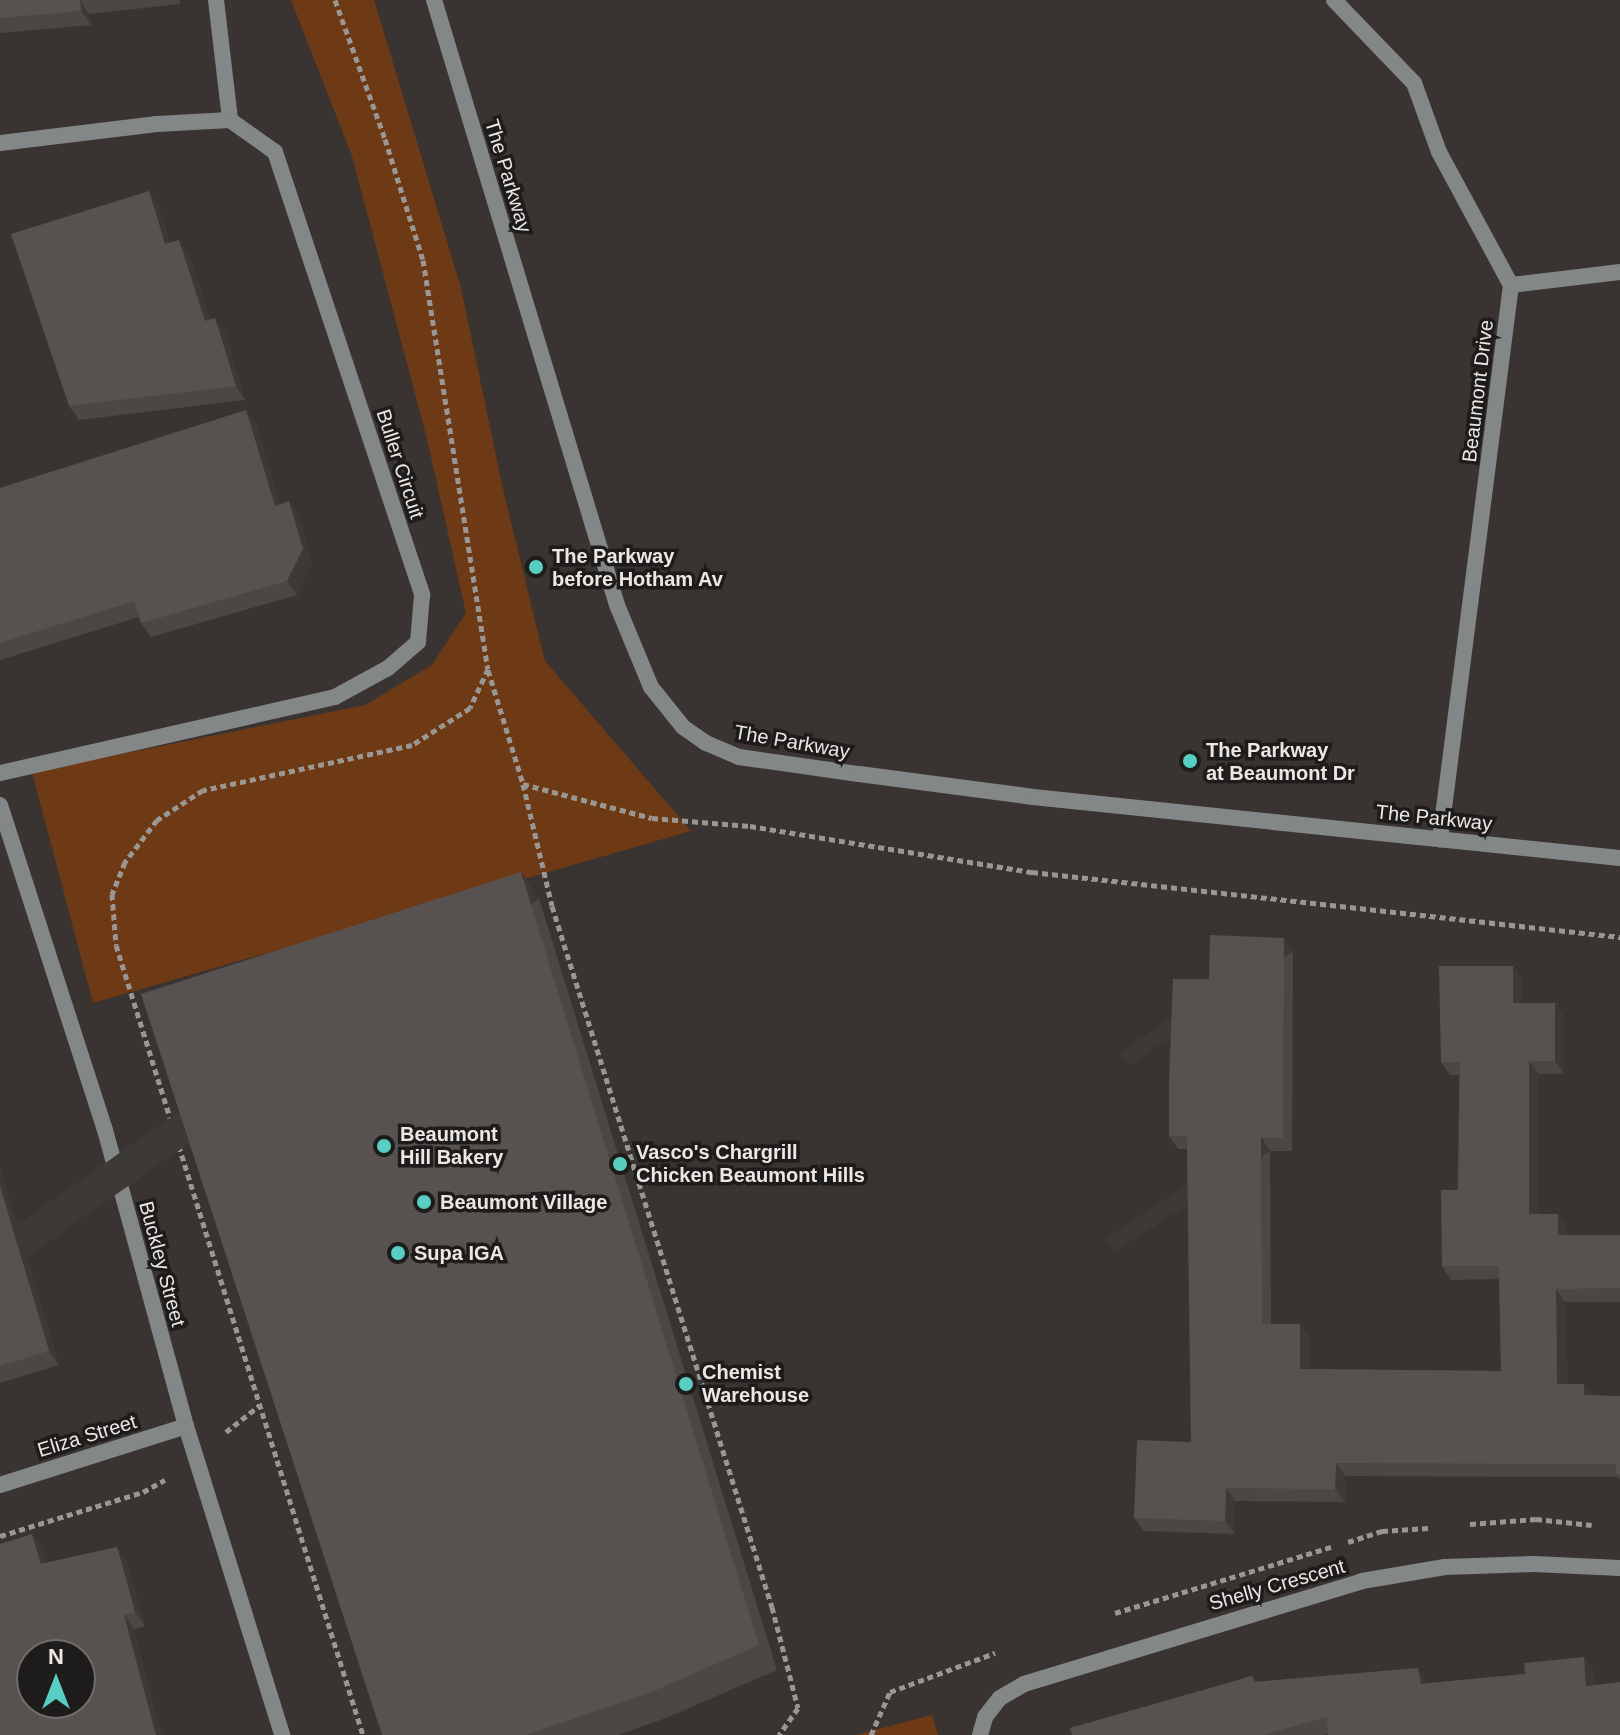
<!DOCTYPE html>
<html>
<head>
<meta charset="utf-8">
<style>
	body { margin:0 }
	#map { position:relative; width:1620px; height:1735px; overflow:hidden; background:#393431; font-family:Helvetica,sans-serif }
	div>[style] { position:absolute }
	.green>* { inset:0; background:#6e3915 }
	.path>* { height:5px; margin-top:-2.5px; transform-origin:0; background:repeating-linear-gradient(90deg,#9a9694 0 6px,transparent 0 10px) }
	.service>* { height:16px; margin:-8px; padding:0 8px; transform-origin:8px; border-radius:8px; background:#848787 }
	.minor>* { height:16px; margin:-8px; padding:0 8px; transform-origin:8px; border-radius:8px; background:#848787 }
	.tertiary>* { height:16px; margin:-8px; padding:0 8px; transform-origin:8px; border-radius:8px; background:#848787 }
	.wall>* { inset:0; background:#4b4744 }
	.shaded-wall>* { inset:0; background:#3d3937; transform-origin:0 0 }
	.building>* { inset:0; background:#57524f }
	.dots>* { width:22px; height:22px; translate:-50% -50%; box-sizing:border-box; border:4px solid #1e1c1b; border-radius:50% }
	span { translate:-50% -50%; white-space:nowrap; text-align:center; line-height:1.15; -webkit-text-stroke:7px #1e1c1b; paint-order:stroke }
	.street-label { font-size:20px; color:#eae7e5 }
	.poi-label { font-size:20px; color:#eae7e5; font-weight:700 }
	.left { translate:0 -50%; text-align:left }
	.north { position:absolute; left:16px; top:1639px; width:80px; height:80px; box-sizing:border-box; background:#1e1c1b; border:2px solid #706d6c; border-radius:50%; rotate:0deg; font-size:22px; font-weight:700; line-height:32px; text-align:center; color:#eae7e5 }
	.north::after { content:''; display:block; margin:auto; width:28px; height:36px; background:#57cec1; clip-path:polygon(50% 0,100% 100%,50% 72%,0 100%) }
</style>
</head>
<body>
<div id="map">
	<div class="green">
		<div style="clip-path:polygon(291px 0,374px 0,461px 288px,504px 494px,545px 661px,691px 831px,93px 1003px,32px 772px,365px 705px,432px 665px,466px 613px,427px 439px,352px 156px)"></div>
		<div style="clip-path:polygon(932px 1715px,938px 1735px,856px 1735px)"></div>
	</div>
	<div class="path">
		<div style="left:335px;top:0;width:148px;rotate:70.2deg"></div>
		<div style="left:385px;top:139px;width:127px;rotate:72.6deg"></div>
		<div style="left:423px;top:260px;width:414px;rotate:81deg"></div>
		<div style="left:488px;top:669px;width:43px;rotate:114.8deg"></div>
		<div style="left:470px;top:708px;width:69px;rotate:147.5deg"></div>
		<div style="left:412px;top:745px;width:214px;rotate:167.8deg"></div>
		<div style="left:203px;top:790px;width:55px;rotate:146.9deg"></div>
		<div style="left:157px;top:820px;width:53px;rotate:127.3deg"></div>
		<div style="left:125px;top:862px;width:35px;rotate:112deg"></div>
		<div style="left:112px;top:894px;width:51px;rotate:85.5deg"></div>
		<div style="left:116px;top:945px;width:828px;rotate:72.64deg"></div>
		<div style="left:488px;top:670px;width:119px;rotate:72.9deg"></div>
		<div style="left:523px;top:784px;width:133px;rotate:14.8deg"></div>
		<div style="left:652px;top:818px;width:98px;rotate:4.7deg"></div>
		<div style="left:750px;top:826px;width:286px;rotate:9.3deg"></div>
		<div style="left:1032px;top:872px;width:592px;rotate:6.31deg"></div>
		<div style="left:523px;top:784px;width:125px;rotate:76.6deg"></div>
		<div style="left:552px;top:906px;width:735px;rotate:72.58deg"></div>
		<div style="left:772px;top:1607px;width:104px;rotate:75.6deg"></div>
		<div style="left:798px;top:1708px;width:33px;rotate:125deg"></div>
		<div style="left:226px;top:1432px;width:43px;rotate:-38.5deg"></div>
		<div style="left:1470px;top:1524px;width:66px;rotate:-4.3deg"></div>
		<div style="left:1536px;top:1519px;width:56px;rotate:6.1deg"></div>
		<div style="left:0;top:1536px;width:150px;rotate:-17.1deg"></div>
		<div style="left:143px;top:1492px;width:25px;rotate:-29deg"></div>
		<div style="left:1348px;top:1542px;width:36px;rotate:-18deg"></div>
		<div style="left:1382px;top:1531px;width:46px;rotate:-3.7deg"></div>
		<div style="left:1115px;top:1613px;width:226px;rotate:-17deg"></div>
		<div style="left:871px;top:1735px;width:47px;rotate:-66.2deg"></div>
		<div style="left:890px;top:1692px;width:112px;rotate:-20.4deg"></div>
	</div>
	<div class="service">
		<div style="left:216px;top:0;width:121px;rotate:83.3deg"></div>
	</div>
	<div class="minor">
		<div style="left:1334px;top:0;width:115px;rotate:46.1deg"></div>
		<div style="left:1414px;top:83px;width:73px;rotate:70.1deg"></div>
		<div style="left:1439px;top:152px;width:151px;rotate:61.6deg"></div>
		<div style="left:1511px;top:285px;width:559px;rotate:97.3deg"></div>
		<div style="left:0;top:143px;width:158px;rotate:-6.9deg"></div>
		<div style="left:157px;top:124px;width:73px;rotate:-3.1deg"></div>
		<div style="left:230px;top:120px;width:55px;rotate:35.4deg"></div>
		<div style="left:275px;top:152px;width:467px;rotate:71.6deg"></div>
		<div style="left:422px;top:595px;width:47px;rotate:94.9deg"></div>
		<div style="left:418px;top:642px;width:40px;rotate:139deg"></div>
		<div style="left:388px;top:668px;width:60px;rotate:151.3deg"></div>
		<div style="left:335px;top:697px;width:344px;rotate:167.2deg"></div>
		<div style="left:1511px;top:285px;width:110px;rotate:-6.8deg"></div>
		<div style="left:0;top:805px;width:342px;rotate:72.1deg"></div>
		<div style="left:105px;top:1130px;width:307px;rotate:74.7deg"></div>
		<div style="left:186px;top:1426px;width:324px;rotate:72.7deg"></div>
		<div style="left:0;top:1485px;width:195px;rotate:-17.6deg"></div>
		<div style="left:980px;top:1735px;width:19px;rotate:-74deg"></div>
		<div style="left:985px;top:1717px;width:24px;rotate:-52deg"></div>
		<div style="left:1000px;top:1698px;width:28px;rotate:-30deg"></div>
		<div style="left:1024px;top:1684px;width:353px;rotate:-16.9deg"></div>
		<div style="left:1362px;top:1581px;width:84px;rotate:-9.6deg"></div>
		<div style="left:1445px;top:1567px;width:89px;rotate:-1.9deg"></div>
		<div style="left:1534px;top:1564px;width:86px;rotate:2.7deg"></div>
	</div>
	<div class="tertiary">
		<div style="left:434px;top:0;width:632px;rotate:73.17deg"></div>
		<div style="left:617px;top:605px;width:89px;rotate:67.5deg"></div>
		<div style="left:651px;top:687px;width:51px;rotate:51.3deg"></div>
		<div style="left:683px;top:727px;width:28px;rotate:35deg"></div>
		<div style="left:706px;top:743px;width:36px;rotate:23deg"></div>
		<div style="left:739px;top:757px;width:121px;rotate:8.1deg"></div>
		<div style="left:859px;top:774px;width:176px;rotate:7.5deg"></div>
		<div style="left:1033px;top:797px;width:590px;rotate:5.93deg"></div>
	</div>
	<div class="wall">
		<div style="clip-path:polygon(0 0,180px 0,180px 4px,89px 14px,91px 25px,0 33px)"></div>
		<div style="clip-path:polygon(149px 191px,158px 205px,170px 243px,189px 254px,210px 320px,225px 332px,245px 400px,79px 420px,69px 406px)"></div>
		<div style="clip-path:polygon(256px 424px,280px 504px,299px 515px,312px 563px,297px 595px,151px 637px,141px 623px,139px 617px,0 660px,0 488px)"></div>
		<div style="clip-path:polygon(521px 872px,539px 898px,777px 1670px,666px 1718px,618px 1735px,382px 1735px)"></div>
		<div style="clip-path:polygon(1293px 951px,1292px 1151px,1270px 1151px,1271px 1324px,1300px 1324px,1309px 1337px,1309px 1369px,1501px 1371px,1499px 1279px,1451px 1280px,1442px 1266px,1458px 1190px,1459px 1075px,1450px 1075px,1441px 1062px,1513px 966px,1522px 979px,1522px 1003px,1555px 1003px,1564px 1017px,1564px 1074px,1539px 1074px,1539px 1214px,1558px 1214px,1567px 1227px,1567px 1235px,1620px 1235px,1620px 1302px,1565px 1302px,1567px 1384px,1584px 1384px,1592px 1396px,1620px 1396px,1620px 1480px,1618px 1477px,1345px 1476px,1345px 1502px,1235px 1501px,1235px 1534px,1144px 1531px,1134px 1518px,1191px 1442px,1187px 1149px,1178px 1149px,1169px 1136px,1209px 979px)"></div>
		<div style="clip-path:polygon(0 1167px,59px 1365px,0 1383px)"></div>
		<div style="clip-path:polygon(117px 1547px,126px 1561px,145px 1626px,134px 1629px,0 1735px,42px 1548px,46px 1563px)"></div>
		<div style="clip-path:polygon(1584px 1657px,1594px 1671px,1323px 1735px,1072px 1735px,1252px 1676px,1256px 1682px,1428px 1683px,1525px 1674px)"></div>
	</div>
	<div class="shaded-wall">
		<div style="clip-path:polygon(80px 0,89px 14px,91px 25px,81px 11px)"></div>
		<div style="clip-path:polygon(149px 191px,158px 205px,175px 258px,165px 244px)"></div>
		<div style="clip-path:polygon(179px 240px,189px 254px,215px 335px,205px 321px)"></div>
		<div style="clip-path:polygon(215px 318px,225px 332px,245px 400px,236px 386px)"></div>
		<div style="clip-path:polygon(246px 410px,256px 424px,285px 520px,275px 506px)"></div>
		<div style="clip-path:polygon(289px 501px,299px 515px,312px 563px,297px 595px,287px 581px)"></div>
		<div style="left:521px;top:872px;width:32px;height:809px;rotate:55deg"></div>
		<div style="left:1284px;top:938px;width:16px;height:200px;rotate:55deg"></div>
		<div style="clip-path:polygon(1513px 966px,1522px 979px,1522px 1017px,1513px 1003px)"></div>
		<div style="clip-path:polygon(1555px 1003px,1564px 1017px,1564px 1074px,1555px 1061px)"></div>
		<div style="clip-path:polygon(1529px 1061px,1539px 1074px,1539px 1228px,1529px 1214px)"></div>
		<div style="left:1261px;top:1137px;width:17px;height:187px;rotate:57deg"></div>
		<div style="clip-path:polygon(0 1167px,59px 1365px,49px 1351px,0 1186px)"></div>
		<div style="clip-path:polygon(1558px 1214px,1567px 1227px,1567px 1249px,1558px 1235px)"></div>
		<div style="clip-path:polygon(1556px 1289px,1565px 1302px,1567px 1397px,1557px 1384px)"></div>
		<div style="clip-path:polygon(1300px 1324px,1309px 1337px,1309px 1383px,1300px 1369px)"></div>
		<div style="clip-path:polygon(1584px 1384px,1594px 1397px,1584px 1395px)"></div>
		<div style="clip-path:polygon(1336px 1463px,1345px 1476px,1345px 1502px,1335px 1489px)"></div>
		<div style="clip-path:polygon(1226px 1488px,1235px 1501px,1235px 1534px,1225px 1521px)"></div>
		<div style="clip-path:polygon(32px 1534px,42px 1548px,51px 1578px,41px 1564px)"></div>
		<div style="clip-path:polygon(117px 1547px,126px 1561px,145px 1626px,135px 1612px)"></div>
		<div style="clip-path:polygon(124px 1615px,134px 1629px,162px 1735px,156px 1735px)"></div>
		<div style="clip-path:polygon(1584px 1657px,1594px 1671px,1596px 1700px,1586px 1686px)"></div>
		<div style="clip-path:polygon(1418px 1668px,1428px 1682px,1431px 1698px,1421px 1684px)"></div>
	</div>
	<div class="building">
		<div style="clip-path:polygon(0 0,80px 0,81px 11px,0 18px)"></div>
		<div style="clip-path:polygon(149px 191px,165px 244px,179px 240px,205px 321px,215px 318px,236px 386px,69px 406px,11px 234px)"></div>
		<div style="clip-path:polygon(246px 410px,275px 506px,289px 501px,303px 549px,287px 581px,141px 623px,134px 601px,0 643px,0 488px)"></div>
		<div style="clip-path:polygon(521px 872px,759px 1645px,649px 1693px,526px 1735px,382px 1735px,141px 994px)"></div>
		<div style="clip-path:polygon(1210px 935px,1284px 938px,1283px 1138px,1261px 1137px,1262px 1324px,1300px 1324px,1300px 1369px,1501px 1371px,1499px 1266px,1442px 1266px,1441px 1190px,1458px 1190px,1460px 1062px,1441px 1062px,1439px 966px,1513px 966px,1513px 1003px,1555px 1003px,1555px 1061px,1529px 1061px,1529px 1214px,1558px 1214px,1558px 1235px,1620px 1235px,1620px 1288px,1556px 1289px,1557px 1384px,1584px 1384px,1584px 1395px,1620px 1396px,1620px 1474px,1616px 1474px,1616px 1464px,1336px 1463px,1335px 1489px,1226px 1488px,1225px 1521px,1134px 1518px,1137px 1440px,1191px 1442px,1187px 1136px,1169px 1136px,1169px 1081px,1173px 979px,1209px 979px)"></div>
		<div style="clip-path:polygon(0 1186px,49px 1351px,0 1366px)"></div>
		<div style="clip-path:polygon(evenodd,32px 1534px,41px 1564px,117px 1547px,135px 1612px,124px 1615px,156px 1735px,0 1735px,0 1544px,32px 1534px,32px 1655px,80px 1655px,80px 1703px,32px 1703px,32px 1655px)"></div>
		<div style="clip-path:polygon(1584px 1657px,1586px 1686px,1620px 1682px,1620px 1735px,1328px 1735px,1327px 1717px,1263px 1735px,1072px 1735px,1070px 1728px,1252px 1676px,1253px 1682px,1418px 1668px,1421px 1684px,1525px 1674px,1524px 1663px)"></div>
	</div>
	<div class="dots">
		<div style="left:536px;top:567px;background:#57cec1"></div>
		<div style="left:1190px;top:761px;background:#57cec1"></div>
		<div style="left:384px;top:1146px;background:#57cec1"></div>
		<div style="left:620px;top:1164px;background:#57cec1"></div>
		<div style="left:424px;top:1202px;background:#57cec1"></div>
		<div style="left:398px;top:1253px;background:#57cec1"></div>
		<div style="left:686px;top:1384px;background:#57cec1"></div>
	</div>
	<div class="street-label">
		<span style="left:508px;top:176px;rotate:73deg">The Parkway</span>
		<span style="left:1478px;top:391px;rotate:-83deg">Beaumont Drive</span>
		<span style="left:400px;top:464px;rotate:72deg">Buller Circuit</span>
		<span style="left:792px;top:742px;rotate:10deg">The Parkway</span>
		<span style="left:1434px;top:818px;rotate:6deg">The Parkway</span>
		<span style="left:162px;top:1264px;rotate:75deg">Buckley Street</span>
		<span style="left:87px;top:1436px;rotate:-17deg">Eliza Street</span>
		<span style="left:1277px;top:1585px;rotate:-16deg">Shelly Crescent</span>
	</div>
	<div class="poi-label">
		<span class="left" style="left:552px;top:568px">The Parkway<br>before Hotham Av</span>
		<span class="left" style="left:1206px;top:762px">The Parkway<br>at Beaumont Dr</span>
		<span class="left" style="left:400px;top:1146px">Beaumont<br>Hill Bakery</span>
		<span class="left" style="left:636px;top:1164px">Vasco's Chargrill<br>Chicken Beaumont Hills</span>
		<span class="left" style="left:440px;top:1202px">Beaumont Village</span>
		<span class="left" style="left:414px;top:1253px">Supa IGA</span>
		<span class="left" style="left:702px;top:1384px">Chemist<br>Warehouse</span>
	</div>
	<div class="north">N</div>
</div>
</body>
</html>
